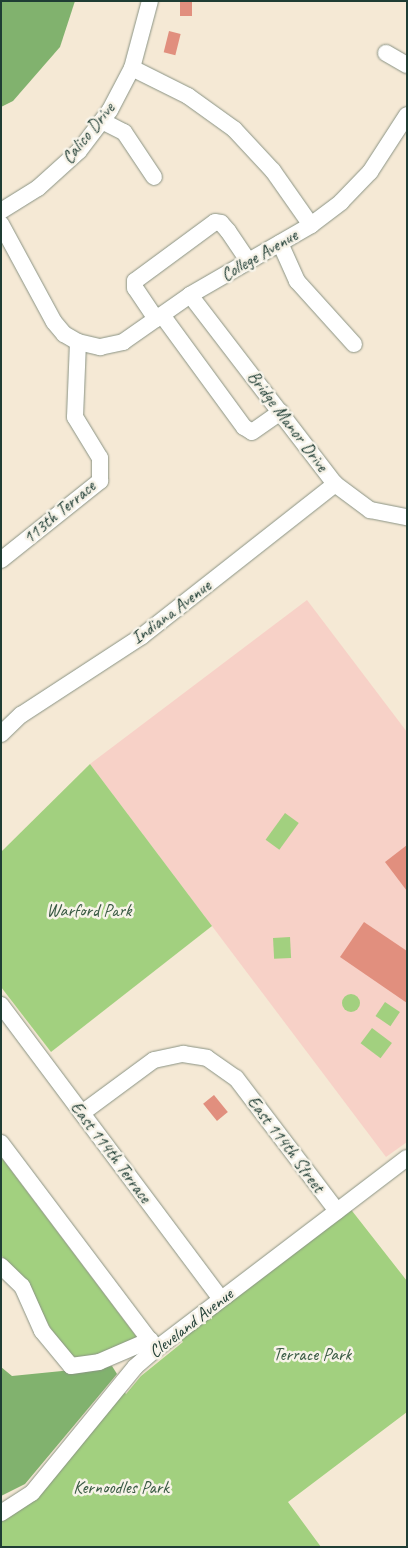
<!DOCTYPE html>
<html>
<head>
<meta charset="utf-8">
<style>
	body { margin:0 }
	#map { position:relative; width:408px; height:1548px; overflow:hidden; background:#f5e9d5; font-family:Caveat,sans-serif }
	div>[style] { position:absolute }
	.built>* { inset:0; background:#f7d1c7 }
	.green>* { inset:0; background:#a2d07f; transform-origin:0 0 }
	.round { border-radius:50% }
	.forest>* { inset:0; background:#81b26e }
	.building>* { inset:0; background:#e18f7e; transform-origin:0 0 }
	.roads { filter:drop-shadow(0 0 1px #8a9384) drop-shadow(0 0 1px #8a9384) }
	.minor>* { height:16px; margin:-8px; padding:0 8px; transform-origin:8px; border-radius:8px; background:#fff }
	span { translate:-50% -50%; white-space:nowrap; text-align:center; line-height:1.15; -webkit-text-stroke:5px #f7f3e8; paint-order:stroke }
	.street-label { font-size:18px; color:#1f3d34 }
	.park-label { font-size:18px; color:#395a43 }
	.frame { position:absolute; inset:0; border:2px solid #1f3d34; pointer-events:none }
</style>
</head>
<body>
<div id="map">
	<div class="built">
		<div style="clip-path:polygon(307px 600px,407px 732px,407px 1142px,386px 1157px,90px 764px)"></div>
	</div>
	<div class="green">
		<div style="clip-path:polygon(90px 764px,212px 926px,51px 1052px,1px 987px,1px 852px)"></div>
		<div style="left:285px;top:813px;width:17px;height:33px;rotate:36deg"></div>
		<div style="left:290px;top:937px;width:21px;height:17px;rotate:87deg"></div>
		<div class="round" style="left:342px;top:994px;width:18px;height:18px"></div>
		<div style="left:385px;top:1002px;width:18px;height:17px;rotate:34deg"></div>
		<div style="left:372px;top:1028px;width:25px;height:19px;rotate:37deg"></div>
		<div style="clip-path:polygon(1px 1157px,139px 1340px,85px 1361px,63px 1352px,29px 1288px,1px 1255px)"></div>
		<div style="clip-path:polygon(349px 1207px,407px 1281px,407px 1412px,288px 1502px,321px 1547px,1px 1547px,1px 1516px,123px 1390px,126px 1394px,141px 1376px,183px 1342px,179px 1336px)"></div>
	</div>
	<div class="forest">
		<div style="clip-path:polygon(1px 1px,75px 1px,60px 47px,13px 101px,1px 107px)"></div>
		<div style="clip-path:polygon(112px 1366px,117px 1374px,25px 1484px,1px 1496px,1px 1367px,12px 1376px)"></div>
	</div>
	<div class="building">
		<div style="left:180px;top:1px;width:12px;height:15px"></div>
		<div style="left:169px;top:31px;width:12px;height:22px;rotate:14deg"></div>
		<div style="clip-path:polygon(407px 845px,407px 891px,385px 862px)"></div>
		<div style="clip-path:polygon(364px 922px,407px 951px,407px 1003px,340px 957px)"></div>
		<div style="left:214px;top:1095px;width:22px;height:14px;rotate:51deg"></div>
	</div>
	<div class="roads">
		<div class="minor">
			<div style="left:386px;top:53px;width:24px;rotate:30deg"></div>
			<div style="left:132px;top:68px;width:63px;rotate:26.6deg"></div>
			<div style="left:188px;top:96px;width:57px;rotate:35.7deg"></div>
			<div style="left:234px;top:129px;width:57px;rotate:47.1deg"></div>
			<div style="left:273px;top:171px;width:66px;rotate:54.9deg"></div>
			<div style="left:102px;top:121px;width:25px;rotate:27deg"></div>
			<div style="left:124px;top:132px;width:54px;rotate:56.3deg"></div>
			<div style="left:1px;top:211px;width:44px;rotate:-31.9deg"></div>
			<div style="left:38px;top:188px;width:55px;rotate:-42.1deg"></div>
			<div style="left:79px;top:151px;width:51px;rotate:-52.9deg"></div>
			<div style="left:110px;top:110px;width:47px;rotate:-62.4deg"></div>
			<div style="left:132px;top:68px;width:69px;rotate:-75deg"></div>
			<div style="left:1px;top:224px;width:111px;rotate:61.6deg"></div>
			<div style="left:54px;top:322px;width:16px;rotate:50deg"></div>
			<div style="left:64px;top:334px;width:16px;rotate:30deg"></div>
			<div style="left:78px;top:342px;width:23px;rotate:13deg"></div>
			<div style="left:100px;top:347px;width:24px;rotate:-12deg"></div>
			<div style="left:123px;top:342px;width:82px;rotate:-35deg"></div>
			<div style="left:190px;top:295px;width:140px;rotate:-30deg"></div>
			<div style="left:311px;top:225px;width:38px;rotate:-37deg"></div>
			<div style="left:341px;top:202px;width:42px;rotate:-46deg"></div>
			<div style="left:370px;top:172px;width:68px;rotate:-57deg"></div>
			<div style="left:280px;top:243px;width:42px;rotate:65.9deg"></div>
			<div style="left:297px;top:281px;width:85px;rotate:47.9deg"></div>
			<div style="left:190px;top:295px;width:238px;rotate:52.5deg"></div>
			<div style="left:335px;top:484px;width:44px;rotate:36.6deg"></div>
			<div style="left:370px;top:510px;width:38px;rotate:11deg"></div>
			<div style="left:162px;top:315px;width:139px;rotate:53.8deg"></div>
			<div style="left:244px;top:427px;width:9px;rotate:32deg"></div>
			<div style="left:252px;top:432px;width:35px;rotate:-35deg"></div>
			<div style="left:156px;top:319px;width:37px;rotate:-124deg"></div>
			<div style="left:135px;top:288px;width:7px;rotate:-90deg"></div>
			<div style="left:135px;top:281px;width:99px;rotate:-36.4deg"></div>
			<div style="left:215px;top:222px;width:6px;rotate:9deg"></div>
			<div style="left:221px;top:223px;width:11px;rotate:49deg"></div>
			<div style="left:228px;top:231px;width:36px;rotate:56deg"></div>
			<div style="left:1px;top:560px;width:127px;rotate:-38.6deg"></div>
			<div style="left:100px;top:481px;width:23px;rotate:-90deg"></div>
			<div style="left:100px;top:458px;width:48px;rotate:-121.4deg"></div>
			<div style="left:75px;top:417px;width:75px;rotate:-87.7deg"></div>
			<div style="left:1px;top:734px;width:28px;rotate:-44deg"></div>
			<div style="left:21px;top:715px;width:145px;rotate:-33.1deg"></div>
			<div style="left:142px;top:636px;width:246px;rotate:-38.2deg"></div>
			<div style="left:1px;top:1005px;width:367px;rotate:53.2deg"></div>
			<div style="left:82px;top:1113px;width:89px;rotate:-36.4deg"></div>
			<div style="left:154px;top:1060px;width:30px;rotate:-12deg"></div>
			<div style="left:183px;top:1054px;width:24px;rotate:9deg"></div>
			<div style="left:207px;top:1058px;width:35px;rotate:35deg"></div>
			<div style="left:236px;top:1078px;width:167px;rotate:52.8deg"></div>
			<div style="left:1px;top:1143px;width:258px;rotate:53deg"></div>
			<div style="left:1px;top:1266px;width:29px;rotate:44deg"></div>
			<div style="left:22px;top:1286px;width:49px;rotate:66deg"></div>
			<div style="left:42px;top:1331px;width:45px;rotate:50.4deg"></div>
			<div style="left:71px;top:1366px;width:28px;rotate:-8deg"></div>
			<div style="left:99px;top:1362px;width:56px;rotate:-23.3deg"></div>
			<div style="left:1px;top:1513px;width:37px;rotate:-33deg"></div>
			<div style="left:32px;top:1493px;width:163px;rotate:-50.7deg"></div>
			<div style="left:135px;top:1367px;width:28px;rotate:-41deg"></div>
			<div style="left:156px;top:1349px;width:315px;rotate:-37.3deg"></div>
		</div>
	</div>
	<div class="street-label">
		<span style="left:88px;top:133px;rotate:-51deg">Calico Drive</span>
		<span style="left:259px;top:255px;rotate:-30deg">College Avenue</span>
		<span style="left:288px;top:421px;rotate:53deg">Bridge Manor Drive</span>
		<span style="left:59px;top:512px;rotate:-40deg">113th Terrace</span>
		<span style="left:171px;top:612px;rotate:-37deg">Indiana Avenue</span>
		<span style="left:286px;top:1144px;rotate:53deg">East 114th Street</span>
		<span style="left:111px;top:1152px;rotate:53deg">East 114th Terrace</span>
		<span style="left:191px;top:1323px;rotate:-38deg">Cleveland Avenue</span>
	</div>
	<div class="park-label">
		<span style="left:89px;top:910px">Warford Park</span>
		<span style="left:312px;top:1354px">Terrace Park</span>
		<span style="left:121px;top:1487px">Kernoodles Park</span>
	</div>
	<div class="frame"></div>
</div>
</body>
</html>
